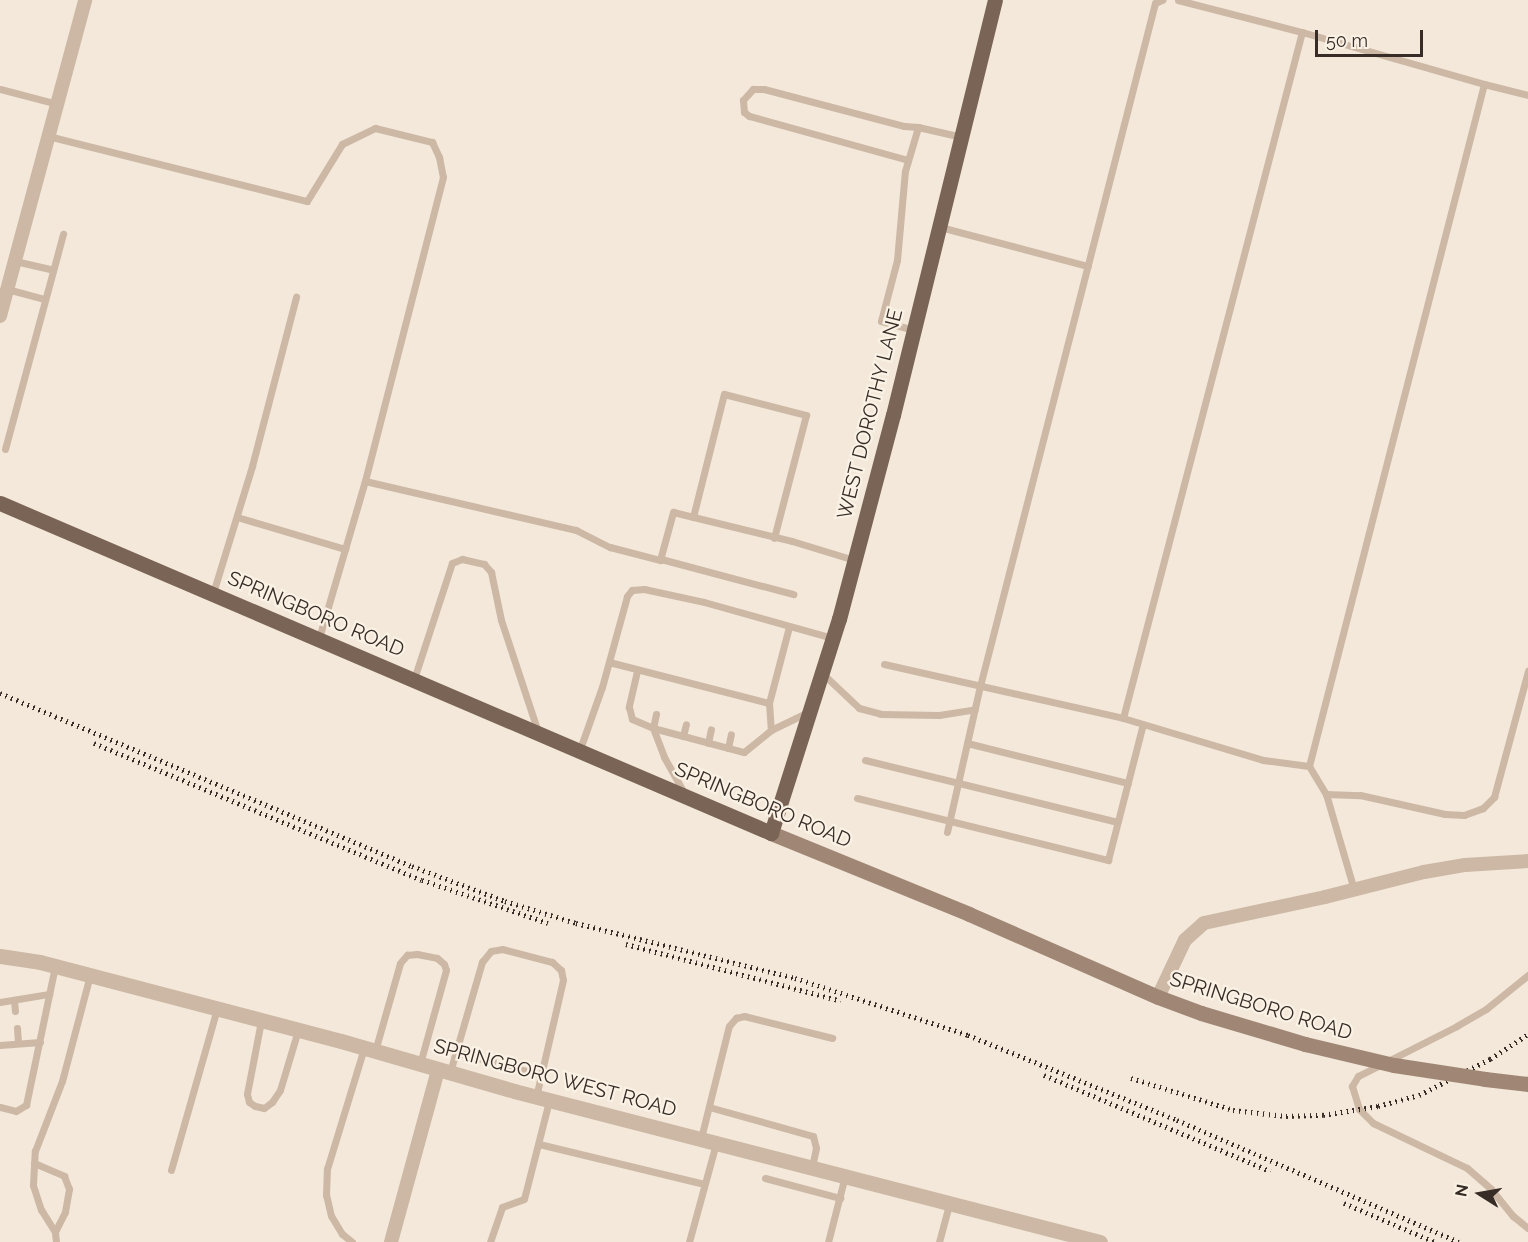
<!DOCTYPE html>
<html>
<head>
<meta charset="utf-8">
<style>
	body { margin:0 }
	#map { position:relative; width:1528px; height:1242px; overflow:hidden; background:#f3e8d9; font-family:Raleway,sans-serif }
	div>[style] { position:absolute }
	.service>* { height:7px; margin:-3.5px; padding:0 3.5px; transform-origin:3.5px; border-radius:3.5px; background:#ccb8a4 }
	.minor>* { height:14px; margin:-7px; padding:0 7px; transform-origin:7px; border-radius:7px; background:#ccb8a4 }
	.tertiary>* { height:15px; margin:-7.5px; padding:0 7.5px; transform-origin:7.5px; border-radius:7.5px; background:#ccb8a4 }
	.secondary>* { height:15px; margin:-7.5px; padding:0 7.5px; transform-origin:7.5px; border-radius:7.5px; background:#a08775 }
	.primary>* { height:15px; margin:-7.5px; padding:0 7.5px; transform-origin:7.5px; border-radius:7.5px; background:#7a6456 }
	.rail>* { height:4.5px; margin-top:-2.25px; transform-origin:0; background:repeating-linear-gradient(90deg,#372c26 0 1.5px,transparent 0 6px) }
	.secondary-bridge>* { height:15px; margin:-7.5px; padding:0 7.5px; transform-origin:7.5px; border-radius:7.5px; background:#a08775 }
	span { translate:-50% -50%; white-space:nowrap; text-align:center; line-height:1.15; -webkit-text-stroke:4.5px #faf2e5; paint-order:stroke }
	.street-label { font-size:20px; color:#372c26 }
	.north { position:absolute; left:1450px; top:1164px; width:60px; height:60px; -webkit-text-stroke:4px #faf2e5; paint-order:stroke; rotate:281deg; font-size:16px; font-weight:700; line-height:24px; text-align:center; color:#372c26 }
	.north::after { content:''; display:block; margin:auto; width:21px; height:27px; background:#372c26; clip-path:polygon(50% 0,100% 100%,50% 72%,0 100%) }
	.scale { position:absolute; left:1315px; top:30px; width:108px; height:27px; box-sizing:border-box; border:3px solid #372c26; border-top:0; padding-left:8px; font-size:18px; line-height:21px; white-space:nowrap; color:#372c26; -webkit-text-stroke:4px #faf2e5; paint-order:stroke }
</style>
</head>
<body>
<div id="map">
	<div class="service">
		<div style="left:1178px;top:0;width:128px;rotate:14.5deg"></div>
		<div style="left:1484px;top:84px;width:45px;rotate:14deg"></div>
		<div style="left:0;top:89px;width:59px;rotate:14.7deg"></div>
		<div style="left:48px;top:136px;width:267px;rotate:14.1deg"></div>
		<div style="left:307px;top:201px;width:67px;rotate:-58.4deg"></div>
		<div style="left:342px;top:144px;width:37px;rotate:-26deg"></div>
		<div style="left:375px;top:128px;width:59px;rotate:13.8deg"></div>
		<div style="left:432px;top:142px;width:17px;rotate:65deg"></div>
		<div style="left:439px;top:157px;width:20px;rotate:79deg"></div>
		<div style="left:443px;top:177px;width:314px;rotate:104.4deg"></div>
		<div style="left:908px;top:160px;width:165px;rotate:-164.5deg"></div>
		<div style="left:749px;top:116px;width:6px;rotate:-141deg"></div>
		<div style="left:744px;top:112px;width:12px;rotate:-95deg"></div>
		<div style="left:743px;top:100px;width:15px;rotate:-48deg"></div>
		<div style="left:753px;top:89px;width:11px"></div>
		<div style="left:764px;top:89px;width:145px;rotate:14.8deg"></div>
		<div style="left:904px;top:126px;width:14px;rotate:4deg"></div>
		<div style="left:940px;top:227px;width:153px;rotate:14.8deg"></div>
		<div style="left:15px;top:261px;width:39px;rotate:13deg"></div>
		<div style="left:7px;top:289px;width:39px;rotate:15deg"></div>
		<div style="left:914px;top:330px;width:34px;rotate:-165deg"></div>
		<div style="left:881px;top:321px;width:63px;rotate:-75.3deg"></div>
		<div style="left:897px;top:260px;width:89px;rotate:-84.9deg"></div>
		<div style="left:905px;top:171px;width:46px;rotate:-73.5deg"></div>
		<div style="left:918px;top:127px;width:45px;rotate:12.8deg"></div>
		<div style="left:5px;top:449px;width:223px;rotate:-74.9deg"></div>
		<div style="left:237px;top:517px;width:113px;rotate:16.5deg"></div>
		<div style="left:693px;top:517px;width:127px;rotate:-75.9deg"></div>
		<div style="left:724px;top:394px;width:85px;rotate:14.4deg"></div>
		<div style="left:806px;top:415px;width:127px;rotate:104.6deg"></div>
		<div style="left:661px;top:559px;width:137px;rotate:14.9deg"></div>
		<div style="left:213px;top:593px;width:133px;rotate:-72.9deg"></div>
		<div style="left:252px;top:466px;width:175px;rotate:-75.4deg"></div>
		<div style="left:319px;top:638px;width:164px;rotate:-73.7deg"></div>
		<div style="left:365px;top:481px;width:217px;rotate:13.1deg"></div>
		<div style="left:576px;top:530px;width:38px;rotate:27deg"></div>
		<div style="left:610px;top:547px;width:52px;rotate:14.6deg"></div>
		<div style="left:660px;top:560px;width:50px;rotate:-74.8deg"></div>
		<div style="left:673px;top:512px;width:122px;rotate:13.7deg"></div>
		<div style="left:792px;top:541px;width:65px;rotate:17deg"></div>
		<div style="left:609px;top:662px;width:165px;rotate:14.4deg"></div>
		<div style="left:769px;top:703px;width:27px;rotate:86deg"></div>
		<div style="left:884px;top:664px;width:245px;rotate:12.7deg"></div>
		<div style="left:1123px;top:718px;width:146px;rotate:16.7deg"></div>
		<div style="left:1263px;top:760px;width:46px;rotate:7.4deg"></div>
		<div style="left:637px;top:671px;width:37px;rotate:103deg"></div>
		<div style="left:629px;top:707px;width:12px;rotate:76deg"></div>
		<div style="left:632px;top:719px;width:23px;rotate:23deg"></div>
		<div style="left:653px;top:728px;width:94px;rotate:14.8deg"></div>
		<div style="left:744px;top:752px;width:35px;rotate:-39deg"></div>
		<div style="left:771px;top:730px;width:41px;rotate:-25.9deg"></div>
		<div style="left:822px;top:673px;width:51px;rotate:43.4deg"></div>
		<div style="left:859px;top:708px;width:23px;rotate:15deg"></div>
		<div style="left:881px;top:714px;width:58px;rotate:1deg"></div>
		<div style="left:939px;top:715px;width:36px;rotate:-9deg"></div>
		<div style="left:414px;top:679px;width:122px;rotate:-71.9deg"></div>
		<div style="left:452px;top:563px;width:11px;rotate:-22deg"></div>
		<div style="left:462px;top:559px;width:23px;rotate:13deg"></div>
		<div style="left:484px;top:564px;width:11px;rotate:49deg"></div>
		<div style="left:491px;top:572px;width:49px;rotate:78.2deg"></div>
		<div style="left:501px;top:620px;width:118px;rotate:71.7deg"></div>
		<div style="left:769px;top:703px;width:79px;rotate:-75.3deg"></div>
		<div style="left:656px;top:714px;width:14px;rotate:102deg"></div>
		<div style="left:653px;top:728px;width:31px;rotate:69deg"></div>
		<div style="left:664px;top:757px;width:41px;rotate:60.9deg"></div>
		<div style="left:1123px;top:718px;width:709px;rotate:-75.38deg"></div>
		<div style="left:1302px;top:32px;width:189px;rotate:15.9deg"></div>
		<div style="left:1484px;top:84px;width:704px;rotate:104.39deg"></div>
		<div style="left:1309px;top:766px;width:33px;rotate:59deg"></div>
		<div style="left:1326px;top:794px;width:100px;rotate:73.7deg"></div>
		<div style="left:683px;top:736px;width:12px;rotate:-76deg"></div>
		<div style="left:708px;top:743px;width:14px;rotate:-78deg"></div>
		<div style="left:967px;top:743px;width:166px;rotate:14deg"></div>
		<div style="left:728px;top:748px;width:14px;rotate:-78deg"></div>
		<div style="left:580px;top:749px;width:66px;rotate:-70.5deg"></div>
		<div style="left:602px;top:687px;width:94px;rotate:-74.6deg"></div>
		<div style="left:627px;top:596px;width:8px;rotate:-50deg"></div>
		<div style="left:632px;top:590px;width:12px;rotate:-5deg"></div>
		<div style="left:644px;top:589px;width:61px;rotate:12.2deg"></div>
		<div style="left:704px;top:602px;width:134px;rotate:15.6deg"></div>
		<div style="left:865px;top:760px;width:260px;rotate:13.8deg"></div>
		<div style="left:1326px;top:794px;width:34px;rotate:2deg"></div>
		<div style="left:1360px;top:795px;width:87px;rotate:12.6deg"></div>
		<div style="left:1445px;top:814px;width:19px;rotate:3deg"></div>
		<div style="left:1464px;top:815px;width:20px;rotate:-20deg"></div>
		<div style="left:1483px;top:808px;width:16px;rotate:-45deg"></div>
		<div style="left:1494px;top:797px;width:131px;rotate:-74.9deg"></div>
		<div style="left:857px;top:798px;width:259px;rotate:13.9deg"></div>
		<div style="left:1108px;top:860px;width:140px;rotate:-75.6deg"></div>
		<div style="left:947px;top:832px;width:150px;rotate:-77.3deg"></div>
		<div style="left:980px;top:686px;width:705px;rotate:-75.63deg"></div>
		<div style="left:1155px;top:3px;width:8px;rotate:-23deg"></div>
		<div style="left:1528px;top:975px;width:54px;rotate:141deg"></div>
		<div style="left:1486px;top:1009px;width:34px;rotate:150deg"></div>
		<div style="left:1457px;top:1026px;width:111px;rotate:153.2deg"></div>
		<div style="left:1358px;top:1076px;width:12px;rotate:121deg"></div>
		<div style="left:1352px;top:1086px;width:24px;rotate:73deg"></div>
		<div style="left:1359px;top:1109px;width:20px;rotate:45deg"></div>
		<div style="left:1373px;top:1123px;width:104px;rotate:25.6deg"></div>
		<div style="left:1467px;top:1168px;width:32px;rotate:41deg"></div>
		<div style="left:1491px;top:1189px;width:35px;rotate:51deg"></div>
		<div style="left:1513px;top:1216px;width:19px;rotate:39deg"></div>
		<div style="left:14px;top:1000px;width:11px;rotate:85deg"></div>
		<div style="left:0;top:1002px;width:50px;rotate:-9.3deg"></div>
		<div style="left:261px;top:1021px;width:74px;rotate:100.9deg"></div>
		<div style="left:247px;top:1094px;width:8px;rotate:76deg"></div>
		<div style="left:249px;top:1102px;width:7px;rotate:34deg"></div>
		<div style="left:255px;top:1106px;width:9px;rotate:13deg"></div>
		<div style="left:264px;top:1108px;width:10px;rotate:-37deg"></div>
		<div style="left:272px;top:1102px;width:14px;rotate:-56deg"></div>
		<div style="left:280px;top:1090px;width:63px;rotate:-73.3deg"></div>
		<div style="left:17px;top:1028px;width:15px;rotate:86deg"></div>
		<div style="left:0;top:1045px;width:40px;rotate:-4.3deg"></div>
		<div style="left:375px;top:1051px;width:91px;rotate:-74.1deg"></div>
		<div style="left:400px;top:963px;width:11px;rotate:-49deg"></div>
		<div style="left:407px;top:955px;width:10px;rotate:-6deg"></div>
		<div style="left:417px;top:954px;width:20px;rotate:11deg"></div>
		<div style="left:437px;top:958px;width:9px;rotate:41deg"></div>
		<div style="left:444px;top:964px;width:6px;rotate:72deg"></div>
		<div style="left:446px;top:970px;width:98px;rotate:105.5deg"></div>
		<div style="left:456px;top:1052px;width:88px;rotate:15.1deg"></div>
		<div style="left:450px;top:1072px;width:115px;rotate:-73.8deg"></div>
		<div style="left:482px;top:962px;width:14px;rotate:-51deg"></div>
		<div style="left:491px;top:951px;width:11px;rotate:-10deg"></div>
		<div style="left:502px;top:949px;width:52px;rotate:14.6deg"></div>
		<div style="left:552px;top:962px;width:12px;rotate:42deg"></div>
		<div style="left:561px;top:970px;width:10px;rotate:79deg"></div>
		<div style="left:563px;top:980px;width:120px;rotate:103deg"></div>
		<div style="left:0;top:1107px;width:16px;rotate:14deg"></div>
		<div style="left:16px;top:1111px;width:12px;rotate:-31deg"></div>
		<div style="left:26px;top:1105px;width:142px;rotate:-78.2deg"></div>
		<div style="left:709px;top:1107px;width:108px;rotate:15.6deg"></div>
		<div style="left:813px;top:1136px;width:12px;rotate:76deg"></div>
		<div style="left:816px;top:1148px;width:19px;rotate:102deg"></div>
		<div style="left:701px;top:1138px;width:115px;rotate:-76deg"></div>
		<div style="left:729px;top:1026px;width:11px;rotate:-49deg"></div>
		<div style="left:736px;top:1018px;width:8px;rotate:-14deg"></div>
		<div style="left:744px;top:1016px;width:91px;rotate:14deg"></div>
		<div style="left:539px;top:1144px;width:170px;rotate:13.6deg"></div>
		<div style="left:34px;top:1163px;width:33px;rotate:23deg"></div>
		<div style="left:64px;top:1176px;width:14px;rotate:69deg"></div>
		<div style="left:69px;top:1189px;width:23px;rotate:100deg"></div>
		<div style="left:65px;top:1212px;width:22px;rotate:117deg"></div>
		<div style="left:171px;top:1170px;width:168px;rotate:-74.1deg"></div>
		<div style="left:765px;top:1178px;width:78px;rotate:14.9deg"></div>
		<div style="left:56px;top:1242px;width:10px;rotate:-96deg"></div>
		<div style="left:55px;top:1232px;width:26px;rotate:-122deg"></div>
		<div style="left:41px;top:1210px;width:26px;rotate:-108deg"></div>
		<div style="left:33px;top:1185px;width:34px;rotate:-87deg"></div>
		<div style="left:35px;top:1151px;width:75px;rotate:-68.9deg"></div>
		<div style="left:62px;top:1081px;width:110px;rotate:-75.2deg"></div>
		<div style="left:352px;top:1242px;width:13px;rotate:-141deg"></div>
		<div style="left:342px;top:1234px;width:21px;rotate:-121deg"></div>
		<div style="left:331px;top:1216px;width:22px;rotate:-103deg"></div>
		<div style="left:326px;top:1195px;width:26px;rotate:-88deg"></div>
		<div style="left:327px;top:1169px;width:127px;rotate:-73deg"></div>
		<div style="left:490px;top:1242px;width:37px;rotate:-71deg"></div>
		<div style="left:502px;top:1207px;width:23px;rotate:-20deg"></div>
		<div style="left:524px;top:1199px;width:101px;rotate:-75.7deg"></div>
		<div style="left:689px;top:1242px;width:103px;rotate:-74.7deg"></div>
		<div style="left:828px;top:1242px;width:68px;rotate:-75.6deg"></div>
		<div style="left:939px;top:1242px;width:39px;rotate:-75deg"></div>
	</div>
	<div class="minor">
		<div style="left:0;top:316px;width:327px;rotate:-74.9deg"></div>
		<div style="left:1158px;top:997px;width:63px;rotate:-64.7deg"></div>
		<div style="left:1185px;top:940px;width:25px;rotate:-42deg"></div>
		<div style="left:1204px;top:923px;width:124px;rotate:-12.1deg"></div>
		<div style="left:1325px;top:897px;width:102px;rotate:-14.2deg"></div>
		<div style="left:1424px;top:872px;width:42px;rotate:-9.7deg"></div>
		<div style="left:1465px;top:865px;width:63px;rotate:-3.6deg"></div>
		<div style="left:391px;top:1242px;width:178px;rotate:-74.7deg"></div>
	</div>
	<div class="tertiary">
		<div style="left:0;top:956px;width:40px;rotate:8.5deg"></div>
		<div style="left:40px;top:962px;width:311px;rotate:14.7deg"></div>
		<div style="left:341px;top:1041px;width:180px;rotate:16.1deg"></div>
		<div style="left:514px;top:1091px;width:605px;rotate:14.45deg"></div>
	</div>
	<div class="secondary">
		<div style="left:771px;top:833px;width:214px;rotate:22.2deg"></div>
		<div style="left:969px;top:914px;width:206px;rotate:23.7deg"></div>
		<div style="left:1158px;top:997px;width:46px;rotate:20.4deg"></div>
		<div style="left:1201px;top:1013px;width:109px;rotate:16.6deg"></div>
		<div style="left:1485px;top:1079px;width:43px;rotate:6.6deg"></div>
	</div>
	<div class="primary">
		<div style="left:0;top:503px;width:839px;rotate:23.17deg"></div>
		<div style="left:771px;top:833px;width:225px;rotate:-72.4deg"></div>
		<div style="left:839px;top:619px;width:211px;rotate:-75.2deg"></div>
		<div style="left:893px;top:415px;width:427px;rotate:-76.2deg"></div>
	</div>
	<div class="rail">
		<div style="left:0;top:693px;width:447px;rotate:22.8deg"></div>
		<div style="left:412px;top:866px;width:99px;rotate:20.6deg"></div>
		<div style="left:505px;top:901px;width:74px;rotate:17.2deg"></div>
		<div style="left:576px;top:923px;width:226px;rotate:14.1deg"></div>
		<div style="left:795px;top:978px;width:182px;rotate:18.2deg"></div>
		<div style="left:968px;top:1035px;width:226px;rotate:22.1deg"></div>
		<div style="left:1177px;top:1120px;width:307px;rotate:23.4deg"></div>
		<div style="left:94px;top:743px;width:355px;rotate:22.7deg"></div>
		<div style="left:422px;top:880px;width:133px;rotate:18.8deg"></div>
		<div style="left:626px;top:944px;width:222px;rotate:14.8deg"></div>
		<div style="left:1044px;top:1075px;width:246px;rotate:23deg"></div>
		<div style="left:1131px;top:1078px;width:107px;rotate:17.4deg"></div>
		<div style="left:1233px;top:1110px;width:53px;rotate:6.5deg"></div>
		<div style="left:1286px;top:1116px;width:37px;rotate:-2deg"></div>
		<div style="left:1323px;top:1115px;width:56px;rotate:-9.3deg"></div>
		<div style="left:1378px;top:1106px;width:42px;rotate:-15deg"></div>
		<div style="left:1419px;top:1095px;width:80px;rotate:-26.9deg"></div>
		<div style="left:1490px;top:1059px;width:45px;rotate:-33.3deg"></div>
		<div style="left:1344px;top:1203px;width:99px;rotate:23.2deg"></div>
	</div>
	<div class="secondary-bridge">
		<div style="left:1305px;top:1044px;width:91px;rotate:13.3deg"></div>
		<div style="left:1394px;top:1065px;width:92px;rotate:8.7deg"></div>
	</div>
	<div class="street-label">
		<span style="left:870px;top:414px;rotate:-76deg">WEST DOROTHY LANE</span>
		<span style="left:316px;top:614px;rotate:23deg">SPRINGBORO ROAD</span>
		<span style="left:763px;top:805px;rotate:23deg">SPRINGBORO ROAD</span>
		<span style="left:1261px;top:1006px;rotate:17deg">SPRINGBORO ROAD</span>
		<span style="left:555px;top:1078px;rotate:15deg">SPRINGBORO WEST ROAD</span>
	</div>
	<div class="north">N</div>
	<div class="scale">50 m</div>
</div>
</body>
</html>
